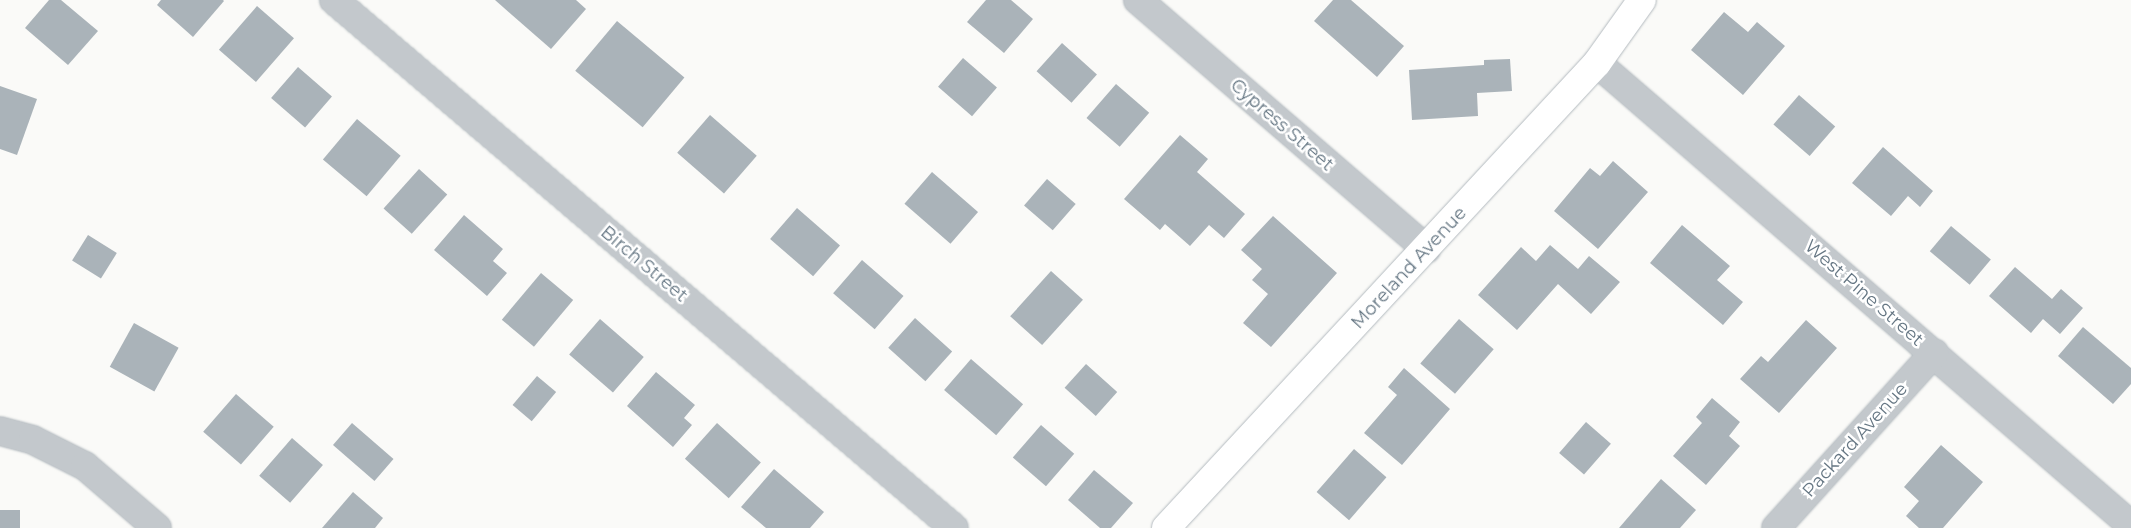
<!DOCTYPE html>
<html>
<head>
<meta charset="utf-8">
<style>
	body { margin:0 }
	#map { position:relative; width:2131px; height:528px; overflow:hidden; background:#fafaf8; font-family:Montserrat,sans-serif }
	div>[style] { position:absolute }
	.building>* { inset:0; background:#aab3b9; transform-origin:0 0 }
	.roads { filter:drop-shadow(0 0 1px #b3babf) drop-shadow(0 0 1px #b3babf) }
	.street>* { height:28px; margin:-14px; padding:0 14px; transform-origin:14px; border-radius:14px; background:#c3c8cc }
	.secondary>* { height:28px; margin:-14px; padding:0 14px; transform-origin:14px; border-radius:14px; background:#fff }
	span { translate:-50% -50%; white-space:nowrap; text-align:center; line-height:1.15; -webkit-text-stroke:5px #fff; paint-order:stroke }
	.street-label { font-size:18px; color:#657683 }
</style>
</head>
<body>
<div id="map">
	<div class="building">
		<div style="clip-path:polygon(49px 0,61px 0,98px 31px,68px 65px,25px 28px)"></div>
		<div style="clip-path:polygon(161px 0,223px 0,224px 1px,193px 37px,157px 5px)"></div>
		<div style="clip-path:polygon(495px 0,576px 0,586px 9px,551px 49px)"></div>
		<div style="clip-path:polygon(986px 0,1011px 0,1033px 19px,1004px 53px,967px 22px)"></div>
		<div style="clip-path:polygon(1333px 0,1351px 0,1404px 46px,1377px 77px,1314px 21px)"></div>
		<div style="left:257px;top:6px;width:49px;height:58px;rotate:41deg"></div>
		<div style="clip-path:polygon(1724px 12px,1748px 32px,1757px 22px,1785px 46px,1743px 95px,1691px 50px)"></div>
		<div style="left:617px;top:21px;width:88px;height:65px;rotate:40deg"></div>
		<div style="left:1062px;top:43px;width:47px;height:38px;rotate:42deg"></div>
		<div style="left:963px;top:58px;width:45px;height:38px;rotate:41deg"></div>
		<div style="clip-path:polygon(1510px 59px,1512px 91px,1477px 93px,1478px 116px,1412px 120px,1409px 70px,1484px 65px,1484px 60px)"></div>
		<div style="left:298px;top:67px;width:45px;height:41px;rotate:41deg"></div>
		<div style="left:1116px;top:84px;width:44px;height:45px;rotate:41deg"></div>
		<div style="clip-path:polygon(0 86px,37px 99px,17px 155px,0 149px)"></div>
		<div style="left:1799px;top:95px;width:48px;height:39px;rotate:41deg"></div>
		<div style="left:710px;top:115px;width:62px;height:50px;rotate:41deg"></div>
		<div style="left:357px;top:119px;width:57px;height:53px;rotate:40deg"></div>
		<div style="clip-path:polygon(1180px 135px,1208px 159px,1197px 172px,1245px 214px,1224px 238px,1209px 225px,1190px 246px,1165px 224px,1160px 230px,1124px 199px)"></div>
		<div style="clip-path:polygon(1883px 147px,1933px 191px,1920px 207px,1908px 196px,1891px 216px,1852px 183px)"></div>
		<div style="clip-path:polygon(1613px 161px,1648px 192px,1598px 249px,1554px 211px,1590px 168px,1600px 176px)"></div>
		<div style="left:419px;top:169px;width:38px;height:53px;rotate:42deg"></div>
		<div style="left:932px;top:172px;width:61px;height:42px;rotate:41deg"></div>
		<div style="left:1047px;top:179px;width:38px;height:35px;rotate:41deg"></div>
		<div style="left:797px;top:208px;width:57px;height:41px;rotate:41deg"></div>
		<div style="clip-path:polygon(464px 215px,503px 249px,493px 261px,507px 273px,487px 296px,434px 250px)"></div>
		<div style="clip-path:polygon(1273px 216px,1337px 273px,1271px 347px,1243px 323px,1268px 294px,1252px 280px,1262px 269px,1241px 250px)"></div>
		<div style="clip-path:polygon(1682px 225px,1730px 266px,1717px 280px,1743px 302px,1723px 325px,1650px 263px)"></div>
		<div style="left:1951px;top:226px;width:52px;height:33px;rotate:40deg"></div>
		<div style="left:88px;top:235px;width:34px;height:30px;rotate:32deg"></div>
		<div style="clip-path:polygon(1550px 245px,1578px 269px,1589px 256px,1620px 282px,1591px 314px,1558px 284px,1517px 330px,1478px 295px,1521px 247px,1536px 261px)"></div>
		<div style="left:862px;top:260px;width:55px;height:44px;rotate:41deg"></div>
		<div style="clip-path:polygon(2015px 267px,2052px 299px,2061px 289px,2083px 308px,2060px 334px,2043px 319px,2031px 333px,1989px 296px)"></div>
		<div style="left:1051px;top:271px;width:43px;height:61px;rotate:42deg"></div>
		<div style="left:541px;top:273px;width:42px;height:61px;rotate:40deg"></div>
		<div style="left:915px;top:318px;width:50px;height:40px;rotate:42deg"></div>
		<div style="left:600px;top:319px;width:58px;height:47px;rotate:41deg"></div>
		<div style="left:1459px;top:319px;width:46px;height:59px;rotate:41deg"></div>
		<div style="clip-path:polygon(1806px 320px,1837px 348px,1779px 413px,1740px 379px,1761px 356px,1768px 362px)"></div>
		<div style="left:134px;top:323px;width:51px;height:50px;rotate:29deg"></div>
		<div style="clip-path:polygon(2083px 327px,2131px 368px,2131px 384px,2113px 404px,2058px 356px)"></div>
		<div style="left:971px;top:359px;width:69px;height:41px;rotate:41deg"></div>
		<div style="left:1086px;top:364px;width:42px;height:32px;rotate:42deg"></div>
		<div style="clip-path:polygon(1404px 368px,1450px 409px,1402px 465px,1364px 433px,1397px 395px,1388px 387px)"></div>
		<div style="clip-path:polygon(656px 372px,695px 405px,684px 418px,692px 425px,673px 447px,627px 406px)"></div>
		<div style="left:537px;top:376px;width:25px;height:38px;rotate:40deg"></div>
		<div style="left:236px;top:394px;width:50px;height:50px;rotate:41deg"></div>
		<div style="clip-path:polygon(1712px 398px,1740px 422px,1729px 436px,1740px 446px,1706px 485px,1673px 456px,1702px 423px,1696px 417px)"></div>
		<div style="left:1586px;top:422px;width:33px;height:41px;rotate:41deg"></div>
		<div style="left:352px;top:423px;width:55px;height:29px;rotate:41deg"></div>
		<div style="left:717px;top:423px;width:59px;height:48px;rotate:42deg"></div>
		<div style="left:1041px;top:425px;width:44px;height:43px;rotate:41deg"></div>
		<div style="left:292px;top:438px;width:41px;height:50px;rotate:41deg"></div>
		<div style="clip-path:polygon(1941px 445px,1983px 482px,1943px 528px,1919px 528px,1906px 516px,1919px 501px,1904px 487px)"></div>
		<div style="left:1354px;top:449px;width:43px;height:57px;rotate:41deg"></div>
		<div style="clip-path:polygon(774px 469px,824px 512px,810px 528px,766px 528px,741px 507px)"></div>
		<div style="clip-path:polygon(1094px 470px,1133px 503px,1111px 528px,1100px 528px,1068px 500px)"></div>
		<div style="clip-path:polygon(1661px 479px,1696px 510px,1680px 528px,1619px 528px)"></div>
		<div style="clip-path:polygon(353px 492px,383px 518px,375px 528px,322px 528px)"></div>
		<div style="left:0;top:510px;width:20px;height:18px"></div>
	</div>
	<div class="roads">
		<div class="street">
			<div style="left:334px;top:0;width:814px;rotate:40.42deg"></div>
			<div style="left:1138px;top:0;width:381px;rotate:40.8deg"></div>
			<div style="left:1597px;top:63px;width:706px;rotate:40.87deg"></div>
			<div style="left:0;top:431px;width:34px;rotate:15deg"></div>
			<div style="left:33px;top:440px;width:58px;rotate:26.6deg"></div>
			<div style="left:85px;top:466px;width:95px;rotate:40.7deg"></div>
			<div style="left:1776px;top:528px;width:236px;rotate:-47.9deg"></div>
		</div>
		<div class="secondary">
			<div style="left:1166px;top:528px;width:634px;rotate:-47.17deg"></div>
			<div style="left:1597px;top:63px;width:77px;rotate:-54.5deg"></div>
		</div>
	</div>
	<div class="street-label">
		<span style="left:1282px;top:125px;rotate:41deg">Cypress Street</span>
		<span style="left:644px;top:264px;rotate:40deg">Birch Street</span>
		<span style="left:1409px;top:268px;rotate:-47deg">Moreland Avenue</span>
		<span style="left:1864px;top:293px;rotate:41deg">West Pine Street</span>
		<span style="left:1855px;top:440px;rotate:-48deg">Packard Avenue</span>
	</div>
</div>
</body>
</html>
